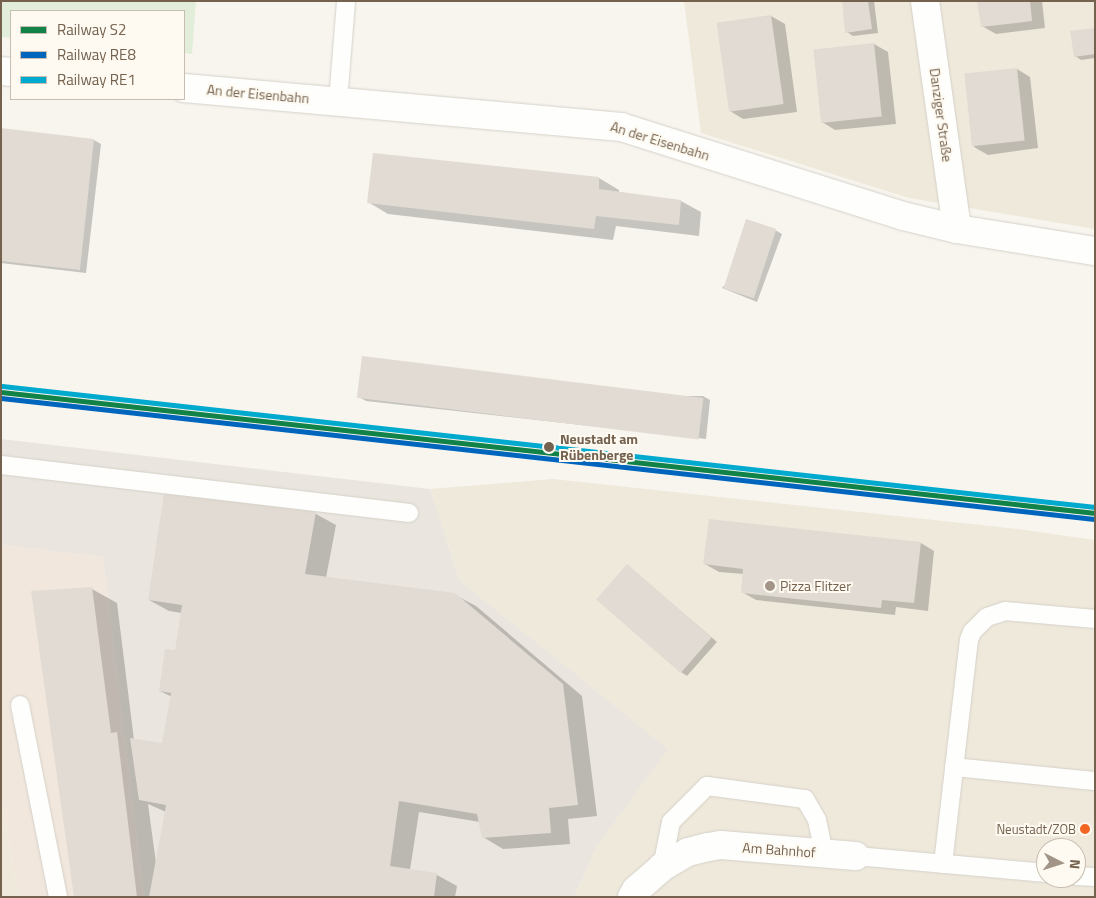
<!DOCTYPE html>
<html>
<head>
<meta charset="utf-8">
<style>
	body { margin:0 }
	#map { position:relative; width:1096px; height:898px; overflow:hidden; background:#f7f5ee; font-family:"Titillium Web",sans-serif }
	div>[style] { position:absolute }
	.residential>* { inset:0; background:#efe9dc }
	.commercial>* { inset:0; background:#f1e7dd }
	.industrial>* { inset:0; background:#eae6df }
	.green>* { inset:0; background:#e2eeda }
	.shadow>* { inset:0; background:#0003 }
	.building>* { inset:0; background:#e1dbd3; transform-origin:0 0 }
	.roads { filter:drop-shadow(0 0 1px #d5d1c9) drop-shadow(0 0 1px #d5d1c9) }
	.lane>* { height:18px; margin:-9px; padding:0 9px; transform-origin:9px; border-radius:9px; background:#fefefc }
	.street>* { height:28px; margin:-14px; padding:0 14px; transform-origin:14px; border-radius:14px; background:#fefefc }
	.rail-1>* { height:5px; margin:-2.5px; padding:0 2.5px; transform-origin:2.5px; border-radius:2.5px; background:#118349 }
	.rail-2>* { height:5px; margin:-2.5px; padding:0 2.5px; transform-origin:2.5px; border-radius:2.5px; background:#0065bd }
	.rail-3>* { height:5px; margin:-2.5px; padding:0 2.5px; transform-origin:2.5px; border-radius:2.5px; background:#00a9ce }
	.dots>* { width:14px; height:14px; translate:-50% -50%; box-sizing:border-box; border:2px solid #fefaf1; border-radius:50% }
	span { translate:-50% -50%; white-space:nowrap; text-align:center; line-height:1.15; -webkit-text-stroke:4px #fefaf1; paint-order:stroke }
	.bus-label { font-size:13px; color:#74624f }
	.right { translate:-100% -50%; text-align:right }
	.street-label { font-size:14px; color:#74624f }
	.stop-label { font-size:14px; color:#74624f; font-weight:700 }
	.left { translate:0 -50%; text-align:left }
	.poi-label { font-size:14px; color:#74624f }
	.frame { position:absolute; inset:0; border:2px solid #74624f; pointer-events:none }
	.legend { position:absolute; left:10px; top:10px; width:175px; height:90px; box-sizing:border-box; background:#fefaf1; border:1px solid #c7bdb0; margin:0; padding:6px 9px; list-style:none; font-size:15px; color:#74624f }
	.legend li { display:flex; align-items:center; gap:10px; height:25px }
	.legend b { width:25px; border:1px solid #c7bdb0 }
	.north { position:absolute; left:1036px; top:838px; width:50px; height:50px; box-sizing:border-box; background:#fefaf1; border:1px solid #c7bdb0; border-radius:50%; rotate:95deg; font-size:14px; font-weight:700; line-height:20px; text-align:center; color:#74624f }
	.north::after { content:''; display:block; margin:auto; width:18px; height:22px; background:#a29587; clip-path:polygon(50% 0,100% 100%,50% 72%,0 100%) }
</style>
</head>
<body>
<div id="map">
	<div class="residential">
		<div style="clip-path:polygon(684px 1px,1095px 1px,1095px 229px,909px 198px,701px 133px)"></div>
		<div style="clip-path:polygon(evenodd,553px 479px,1018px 529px,1095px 540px,1095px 897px,574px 897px,597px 846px,667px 749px,460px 581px,430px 489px,553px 479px,1046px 848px,1076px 848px,1076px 878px,1046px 878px,1046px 848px)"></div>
		<div style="clip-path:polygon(1px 800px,19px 897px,1px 897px)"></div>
	</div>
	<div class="commercial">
		<div style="clip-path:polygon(1px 545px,103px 557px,144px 897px,19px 897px,1px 800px)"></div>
	</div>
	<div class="industrial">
		<div style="clip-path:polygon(1px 439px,430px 489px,460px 581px,668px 749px,597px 846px,574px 897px,144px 897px,103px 557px,1px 545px)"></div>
	</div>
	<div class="green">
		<div style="clip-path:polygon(1px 1px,196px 1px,192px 54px,184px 53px,184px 11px,11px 11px,11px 38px,1px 37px)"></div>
	</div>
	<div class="shadow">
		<div style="clip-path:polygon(843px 1px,874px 1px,878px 33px,853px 36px,847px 32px)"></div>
		<div style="clip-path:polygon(979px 1px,1042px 1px,1045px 28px,996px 34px,982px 26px)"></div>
		<div style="clip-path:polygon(771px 16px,785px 24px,797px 112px,743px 119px,730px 111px)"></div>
		<div style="clip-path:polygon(1095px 29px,1095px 58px,1081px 60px,1075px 56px)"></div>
		<div style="clip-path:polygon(874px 44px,888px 52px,896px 124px,835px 130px,822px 122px)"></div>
		<div style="clip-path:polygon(1017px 69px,1030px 77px,1038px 148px,988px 155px,974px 147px)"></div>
		<div style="clip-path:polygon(1px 130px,94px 140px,101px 144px,86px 273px,1px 263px)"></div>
		<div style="clip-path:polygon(599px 178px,619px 190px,619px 193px,681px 201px,701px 212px,699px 236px,616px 226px,613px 240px,388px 214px,368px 202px)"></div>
		<div style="clip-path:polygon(775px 230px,782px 234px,757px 302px,722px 288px)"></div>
		<div style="clip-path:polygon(703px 396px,710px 400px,706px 439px,366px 401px,359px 397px)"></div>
		<div style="clip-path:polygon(evenodd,165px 495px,316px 514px,336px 525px,326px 578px,455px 595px,476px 606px,582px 696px,597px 816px,568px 819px,570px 844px,503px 849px,483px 837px,480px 822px,419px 812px,410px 870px,437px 875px,457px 886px,455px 897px,76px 897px,92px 589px,117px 603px,134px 740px,163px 744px,172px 697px,160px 691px,176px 651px,182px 613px,169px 611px,149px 600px,165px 495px,148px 804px,166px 812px,156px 863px,148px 804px)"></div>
		<div style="clip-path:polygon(921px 543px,934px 551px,928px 611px,896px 607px,895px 615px,756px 600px,742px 592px,744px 574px,719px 572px,705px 564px)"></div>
		<div style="clip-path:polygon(627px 565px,717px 642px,687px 676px,681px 672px)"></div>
	</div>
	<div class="building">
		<div style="clip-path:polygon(842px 1px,868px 1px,872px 29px,845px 33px)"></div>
		<div style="clip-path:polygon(977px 1px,1030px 1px,1032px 21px,981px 27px)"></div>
		<div style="left:771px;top:15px;width:90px;height:55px;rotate:82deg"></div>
		<div style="clip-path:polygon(1095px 28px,1095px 54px,1074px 57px,1070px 31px)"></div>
		<div style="left:874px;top:43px;width:74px;height:61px;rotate:84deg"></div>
		<div style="left:1017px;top:68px;width:73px;height:53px;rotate:84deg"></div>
		<div style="clip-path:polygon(1px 128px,94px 139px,80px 270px,1px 261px)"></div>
		<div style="clip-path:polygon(373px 153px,599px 177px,599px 189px,681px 200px,679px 225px,596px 216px,594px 229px,367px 203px)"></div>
		<div style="left:746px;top:219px;width:32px;height:73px;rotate:18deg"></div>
		<div style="left:362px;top:356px;width:344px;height:42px;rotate:7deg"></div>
		<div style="clip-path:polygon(164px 493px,316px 512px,305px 574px,455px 593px,563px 684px,578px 805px,549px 808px,551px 833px,482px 838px,477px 814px,399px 801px,390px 866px,437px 873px,434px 897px,149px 897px,166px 805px,139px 800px,130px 738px,162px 743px,171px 693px,159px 691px,165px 649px,175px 650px,182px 605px,148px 600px)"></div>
		<div style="clip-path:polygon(709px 519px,921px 542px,914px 603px,882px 600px,881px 608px,741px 593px,743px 569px,703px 564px)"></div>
		<div style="left:627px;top:564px;width:112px;height:47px;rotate:41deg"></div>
		<div style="clip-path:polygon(92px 587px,111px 733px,117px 732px,137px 897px,74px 897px,31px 591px)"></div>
	</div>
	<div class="roads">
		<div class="lane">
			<div style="left:338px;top:101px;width:100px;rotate:-85.4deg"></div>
			<div style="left:1px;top:465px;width:411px;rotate:6.7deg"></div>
			<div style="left:20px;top:705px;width:196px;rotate:78.8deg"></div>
			<div style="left:954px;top:767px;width:142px;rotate:5.7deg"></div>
			<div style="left:856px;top:856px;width:191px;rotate:5.1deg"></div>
			<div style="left:943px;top:864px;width:226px;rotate:-83.4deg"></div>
			<div style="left:969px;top:640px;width:9px;rotate:-69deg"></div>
			<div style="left:972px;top:632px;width:21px;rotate:-45deg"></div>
			<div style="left:987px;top:617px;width:19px;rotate:-18deg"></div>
			<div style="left:1005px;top:611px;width:90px;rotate:5.1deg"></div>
			<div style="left:662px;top:867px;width:46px;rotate:-78.7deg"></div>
			<div style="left:671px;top:822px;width:51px;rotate:-45deg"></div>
			<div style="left:707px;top:786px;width:99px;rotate:7.6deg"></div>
			<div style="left:805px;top:799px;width:24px;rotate:60deg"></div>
			<div style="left:817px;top:820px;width:34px;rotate:78deg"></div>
			<div style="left:1076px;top:876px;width:19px;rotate:3deg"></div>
		</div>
		<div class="street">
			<div style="left:925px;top:1px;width:230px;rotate:82deg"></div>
			<div style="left:1px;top:71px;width:10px;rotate:6deg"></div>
			<div style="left:184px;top:88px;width:439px;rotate:5.1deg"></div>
			<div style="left:621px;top:127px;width:296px;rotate:17.5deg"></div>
			<div style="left:903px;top:216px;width:56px;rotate:13.5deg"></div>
			<div style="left:957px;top:229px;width:140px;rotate:9.1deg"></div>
			<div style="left:632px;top:897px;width:8px;rotate:-60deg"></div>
			<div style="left:636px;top:890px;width:35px;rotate:-41deg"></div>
			<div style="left:662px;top:867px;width:30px;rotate:-30deg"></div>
			<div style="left:688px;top:852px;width:21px;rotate:-14deg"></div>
			<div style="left:708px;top:847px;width:13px;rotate:-9deg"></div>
			<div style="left:721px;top:845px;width:135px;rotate:4.7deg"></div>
		</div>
	</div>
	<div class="rail-1">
		<div style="left:1px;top:392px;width:1101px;rotate:6.31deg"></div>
	</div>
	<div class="rail-2">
		<div style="left:1px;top:398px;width:1100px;rotate:6.32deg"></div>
	</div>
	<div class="rail-3">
		<div style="left:2px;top:386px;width:1100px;rotate:6.32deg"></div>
	</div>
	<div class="dots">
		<div style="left:549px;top:447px;background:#74624f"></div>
		<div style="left:770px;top:586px;background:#a29587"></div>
		<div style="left:1085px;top:829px;background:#f26522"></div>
	</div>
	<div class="bus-label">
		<span class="right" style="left:1076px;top:829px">Neustadt/ZOB</span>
	</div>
	<div class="street-label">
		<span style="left:258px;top:94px;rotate:5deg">An der Eisenbahn</span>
		<span style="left:941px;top:115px;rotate:82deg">Danziger Straße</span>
		<span style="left:660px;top:141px;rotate:17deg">An der Eisenbahn</span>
		<span style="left:779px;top:850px;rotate:4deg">Am Bahnhof</span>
	</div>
	<div class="stop-label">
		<span class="left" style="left:560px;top:447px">Neustadt am<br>Rübenberge</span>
	</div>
	<div class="poi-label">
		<span class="left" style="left:780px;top:586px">Pizza Flitzer</span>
	</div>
	<div class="frame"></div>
	<ul class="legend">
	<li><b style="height:6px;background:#118349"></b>Railway S2</li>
	<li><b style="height:6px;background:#0065bd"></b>Railway RE8</li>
	<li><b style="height:6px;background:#00a9ce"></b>Railway RE1</li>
	</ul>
	<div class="north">N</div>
</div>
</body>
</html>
